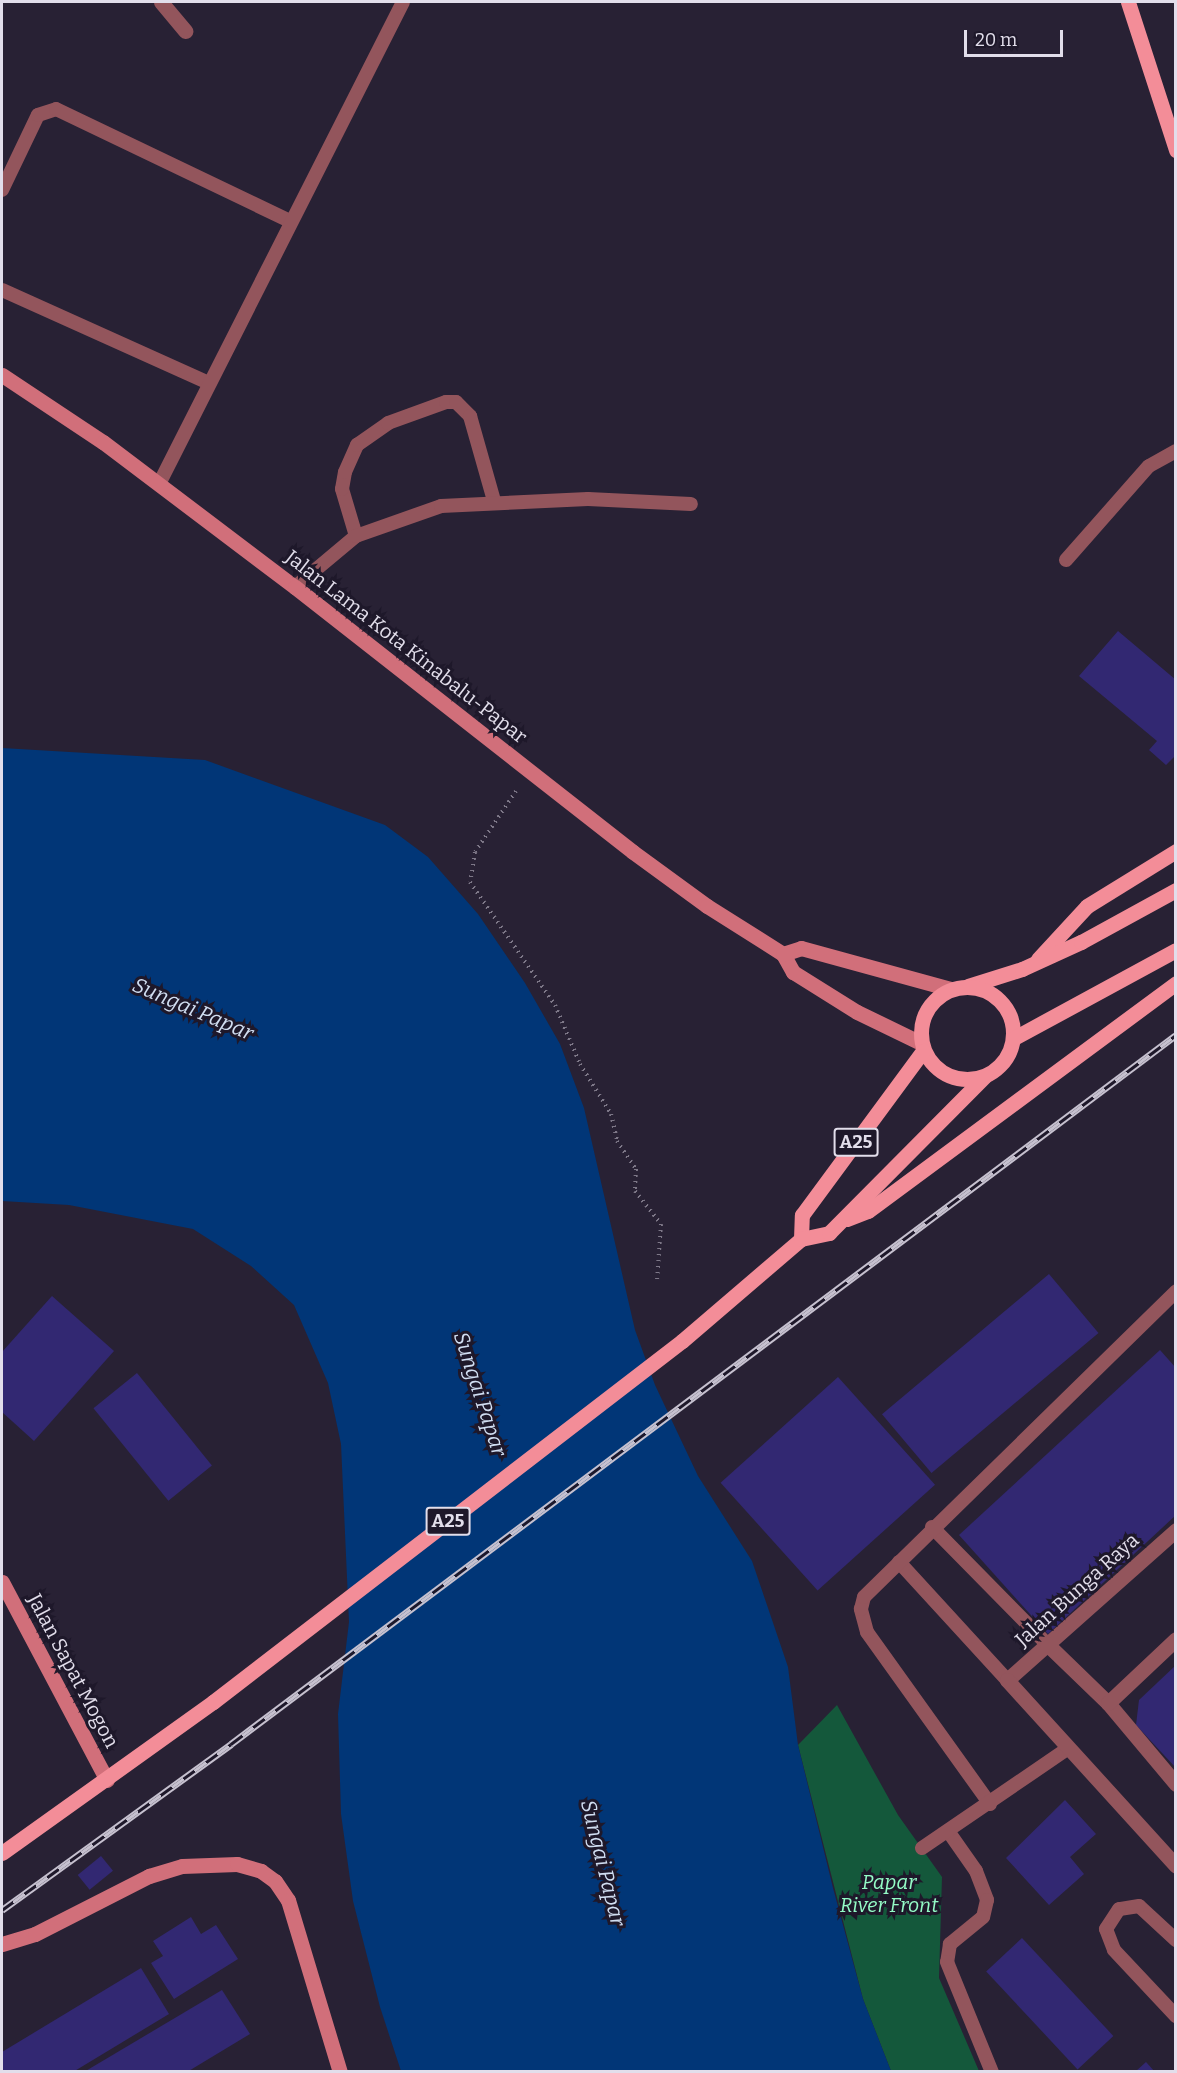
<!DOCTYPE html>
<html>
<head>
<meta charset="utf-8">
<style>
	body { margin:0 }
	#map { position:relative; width:1177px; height:2073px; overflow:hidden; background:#282134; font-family:Bitter,serif }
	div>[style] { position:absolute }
	.green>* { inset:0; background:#14583b }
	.water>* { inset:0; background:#013677 }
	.building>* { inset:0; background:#322872; transform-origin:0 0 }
	.path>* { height:4px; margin-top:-2px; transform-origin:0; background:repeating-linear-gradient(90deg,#7e7888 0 1.5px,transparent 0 6px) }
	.lane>* { height:14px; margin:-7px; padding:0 7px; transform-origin:7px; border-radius:7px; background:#93555c }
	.street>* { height:15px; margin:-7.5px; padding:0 7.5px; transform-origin:7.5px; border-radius:7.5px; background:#93555c }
	.secondary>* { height:15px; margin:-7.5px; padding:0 7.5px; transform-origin:7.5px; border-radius:7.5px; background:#d16f7a }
	.primary>* { height:15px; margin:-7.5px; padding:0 7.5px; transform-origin:7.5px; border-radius:7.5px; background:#f38d98 }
	.primary>.ring { margin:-7.5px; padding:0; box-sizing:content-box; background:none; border:15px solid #f38d98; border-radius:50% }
	.rail>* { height:7px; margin-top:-3.5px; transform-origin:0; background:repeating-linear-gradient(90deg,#1e182a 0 14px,#c6c1cf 0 28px); box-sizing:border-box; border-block:2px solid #c6c1cf }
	span { translate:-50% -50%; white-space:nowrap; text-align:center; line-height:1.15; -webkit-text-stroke:6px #1e182a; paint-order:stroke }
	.shield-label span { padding:2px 4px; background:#1e182a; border:2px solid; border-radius:4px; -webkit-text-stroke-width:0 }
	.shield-label { font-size:18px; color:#e2deeb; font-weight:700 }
	.street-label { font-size:20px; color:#e2deeb }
	.park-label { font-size:20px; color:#94fcc7; font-style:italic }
	.water-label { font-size:21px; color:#d1def2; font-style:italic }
	.frame { position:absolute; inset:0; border:3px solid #e2deeb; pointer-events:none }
	.scale { position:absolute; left:964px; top:30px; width:99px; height:27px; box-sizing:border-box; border:3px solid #e2deeb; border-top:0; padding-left:8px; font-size:18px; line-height:21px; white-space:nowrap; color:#e2deeb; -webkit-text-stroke:4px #1e182a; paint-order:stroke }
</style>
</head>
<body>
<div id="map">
	<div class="green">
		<div style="clip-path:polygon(837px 1705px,898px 1815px,942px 1877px,939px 1978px,979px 2071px,891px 2071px,863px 1999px,798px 1745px)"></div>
	</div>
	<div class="water">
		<div style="clip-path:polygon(2px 748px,205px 760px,385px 825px,428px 857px,478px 914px,525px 983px,560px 1044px,584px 1108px,635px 1330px,655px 1385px,698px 1476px,752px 1561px,768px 1608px,788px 1667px,798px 1745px,833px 1888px,863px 1999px,891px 2071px,401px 2071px,380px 2007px,353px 1901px,341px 1814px,338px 1714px,349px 1622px,341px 1444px,328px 1383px,294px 1305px,251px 1266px,193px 1229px,69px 1205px,2px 1201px)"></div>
	</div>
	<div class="building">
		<div style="clip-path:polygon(1118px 631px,1176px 680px,1176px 755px,1166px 765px,1149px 750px,1157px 741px,1079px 676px)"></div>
		<div style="left:1049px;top:1274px;width:77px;height:218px;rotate:50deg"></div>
		<div style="clip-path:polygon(52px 1296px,114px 1351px,34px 1441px,2px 1412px,2px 1352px)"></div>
		<div style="clip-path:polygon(1160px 1350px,1176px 1368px,1176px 1515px,1048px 1634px,959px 1535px)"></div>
		<div style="left:137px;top:1373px;width:119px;height:56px;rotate:51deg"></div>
		<div style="left:838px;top:1377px;width:145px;height:158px;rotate:48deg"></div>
		<div style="clip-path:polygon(1176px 1665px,1176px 1768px,1136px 1725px,1139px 1700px)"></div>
		<div style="clip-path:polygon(1065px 1800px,1096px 1834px,1070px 1857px,1084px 1874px,1049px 1905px,1006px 1858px)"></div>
		<div style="left:101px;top:1856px;width:19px;height:30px;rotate:51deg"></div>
		<div style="clip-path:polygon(191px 1917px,201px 1934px,216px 1925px,238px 1959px,174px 1999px,151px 1963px,163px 1956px,153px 1941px)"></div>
		<div style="left:1022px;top:1938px;width:134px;height:49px;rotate:47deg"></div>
		<div style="clip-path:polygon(141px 1968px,169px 2014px,73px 2072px,2px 2072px,2px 2052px)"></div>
		<div style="clip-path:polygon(222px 1990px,250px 2034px,187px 2072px,84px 2072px)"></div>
		<div style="clip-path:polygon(1146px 2062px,1155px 2072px,1135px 2072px)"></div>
	</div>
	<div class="path">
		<div style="left:516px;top:791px;width:73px;rotate:123.9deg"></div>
		<div style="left:475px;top:852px;width:30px;rotate:99deg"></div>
		<div style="left:470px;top:882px;width:150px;rotate:55.4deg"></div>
		<div style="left:555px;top:1005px;width:64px;rotate:67deg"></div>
		<div style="left:580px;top:1064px;width:59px;rotate:58.2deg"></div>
		<div style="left:611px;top:1114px;width:28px;rotate:77deg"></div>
		<div style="left:617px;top:1141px;width:34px;rotate:56deg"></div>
		<div style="left:636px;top:1169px;width:22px;rotate:93deg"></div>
		<div style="left:635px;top:1191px;width:42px;rotate:51.8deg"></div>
		<div style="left:661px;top:1224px;width:56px;rotate:94.1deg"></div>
	</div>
	<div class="lane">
		<div style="left:2px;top:190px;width:83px;rotate:-64.4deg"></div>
		<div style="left:38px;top:115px;width:19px;rotate:-18deg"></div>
		<div style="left:56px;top:109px;width:259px;rotate:25.6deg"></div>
		<div style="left:2px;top:290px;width:227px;rotate:24.2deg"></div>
		<div style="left:159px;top:484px;width:540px;rotate:-63.15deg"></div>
		<div style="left:356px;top:536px;width:49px;rotate:-106.6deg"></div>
		<div style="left:342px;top:489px;width:17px;rotate:-80deg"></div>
		<div style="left:345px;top:472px;width:30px;rotate:-66deg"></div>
		<div style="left:357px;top:445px;width:38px;rotate:-35deg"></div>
		<div style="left:388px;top:423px;width:62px;rotate:-19.9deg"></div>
		<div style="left:446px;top:402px;width:10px"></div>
		<div style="left:456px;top:402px;width:20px;rotate:45deg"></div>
		<div style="left:470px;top:416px;width:88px;rotate:74.2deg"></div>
		<div style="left:1066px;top:560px;width:125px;rotate:-48.6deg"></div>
		<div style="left:1149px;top:466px;width:31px;rotate:-29deg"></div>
		<div style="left:295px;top:587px;width:80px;rotate:-39.9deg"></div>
		<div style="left:356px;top:536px;width:90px;rotate:-19.4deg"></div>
		<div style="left:441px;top:506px;width:147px;rotate:-2.7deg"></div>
		<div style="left:588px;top:499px;width:103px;rotate:2.8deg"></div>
		<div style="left:932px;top:1527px;width:164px;rotate:45.5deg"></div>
		<div style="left:899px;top:1562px;width:160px;rotate:47.5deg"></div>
		<div style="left:990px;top:1804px;width:211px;rotate:-125.6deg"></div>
		<div style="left:867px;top:1632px;width:24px;rotate:-105deg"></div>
		<div style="left:861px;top:1609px;width:12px;rotate:-76deg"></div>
		<div style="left:864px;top:1597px;width:437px;rotate:-44.4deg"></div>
		<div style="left:948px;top:1831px;width:49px;rotate:55deg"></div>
		<div style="left:976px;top:1871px;width:31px;rotate:69deg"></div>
		<div style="left:987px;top:1900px;width:17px;rotate:103deg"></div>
		<div style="left:983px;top:1917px;width:43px;rotate:140.7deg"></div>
		<div style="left:950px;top:1944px;width:18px;rotate:99deg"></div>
		<div style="left:947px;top:1962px;width:119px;rotate:67.8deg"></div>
		<div style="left:922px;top:1848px;width:176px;rotate:-34.3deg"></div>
		<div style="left:1176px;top:1940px;width:50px;rotate:-137.4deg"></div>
		<div style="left:1139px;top:1906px;width:20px;rotate:171deg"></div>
		<div style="left:1119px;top:1909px;width:24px;rotate:123deg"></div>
		<div style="left:1106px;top:1929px;width:22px;rotate:69deg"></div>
		<div style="left:1114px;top:1950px;width:91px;rotate:46.8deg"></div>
	</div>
	<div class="street">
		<div style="left:161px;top:2px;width:38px;rotate:50deg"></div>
		<div style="left:1176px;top:1530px;width:226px;rotate:138.4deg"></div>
		<div style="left:1007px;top:1680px;width:251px;rotate:47.7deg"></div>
		<div style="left:1047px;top:1644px;width:85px;rotate:44deg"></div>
		<div style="left:1108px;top:1703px;width:106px;rotate:50deg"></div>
		<div style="left:1108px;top:1703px;width:93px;rotate:-43.3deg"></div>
	</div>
	<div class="secondary">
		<div style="left:2px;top:375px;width:121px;rotate:33.6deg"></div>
		<div style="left:103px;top:442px;width:241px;rotate:37.1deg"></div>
		<div style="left:295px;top:587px;width:429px;rotate:38.1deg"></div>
		<div style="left:633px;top:852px;width:92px;rotate:36.1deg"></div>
		<div style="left:707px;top:906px;width:90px;rotate:32.3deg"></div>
		<div style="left:783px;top:954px;width:21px;rotate:61deg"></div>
		<div style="left:793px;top:972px;width:75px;rotate:32deg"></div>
		<div style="left:857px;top:1012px;width:71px;rotate:25.8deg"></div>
		<div style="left:783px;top:954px;width:19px;rotate:-18deg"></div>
		<div style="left:801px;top:948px;width:156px;rotate:15.3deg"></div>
		<div style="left:2px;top:1582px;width:224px;rotate:62.1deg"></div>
		<div style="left:2px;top:1944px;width:34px;rotate:-17deg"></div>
		<div style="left:35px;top:1934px;width:128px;rotate:-27deg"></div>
		<div style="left:149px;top:1876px;width:34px;rotate:-17deg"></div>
		<div style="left:182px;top:1866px;width:55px;rotate:-2.1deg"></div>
		<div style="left:237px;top:1864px;width:25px;rotate:16deg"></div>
		<div style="left:261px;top:1871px;width:17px;rotate:36deg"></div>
		<div style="left:275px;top:1881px;width:23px;rotate:56deg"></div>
		<div style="left:288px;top:1900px;width:180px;rotate:73.2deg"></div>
	</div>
	<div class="primary">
		<div style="left:1128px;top:2px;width:156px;rotate:72deg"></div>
		<div style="left:1038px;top:959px;width:72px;rotate:-47.2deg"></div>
		<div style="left:1087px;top:906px;width:105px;rotate:-31.7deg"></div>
		<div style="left:968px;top:986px;width:57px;rotate:-17.5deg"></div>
		<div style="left:1022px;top:969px;width:65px;rotate:-24.6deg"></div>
		<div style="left:1081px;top:942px;width:108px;rotate:-28.7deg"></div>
		<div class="ring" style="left:921px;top:987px;width:77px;height:77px"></div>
		<div style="left:1014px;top:1038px;width:184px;rotate:-28.5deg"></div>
		<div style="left:847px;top:1219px;width:22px;rotate:-21deg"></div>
		<div style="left:868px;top:1211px;width:383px;rotate:-36.5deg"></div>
		<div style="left:801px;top:1239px;width:24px;rotate:-88deg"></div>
		<div style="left:802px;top:1215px;width:204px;rotate:-53.6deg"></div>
		<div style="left:2px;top:1853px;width:259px;rotate:-35.6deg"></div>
		<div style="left:213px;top:1702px;width:592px;rotate:-37.59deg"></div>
		<div style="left:682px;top:1341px;width:157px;rotate:-40.6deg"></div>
		<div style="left:801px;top:1239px;width:29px;rotate:-12deg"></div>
		<div style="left:829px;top:1233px;width:221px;rotate:-45.2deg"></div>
	</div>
	<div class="rail">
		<div style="left:2px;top:1910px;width:283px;rotate:-35.9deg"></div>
		<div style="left:231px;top:1744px;width:1181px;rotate:-36.88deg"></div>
	</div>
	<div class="shield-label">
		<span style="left:856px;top:1142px">A25</span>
		<span style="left:448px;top:1521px">A25</span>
	</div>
	<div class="street-label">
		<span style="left:406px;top:647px;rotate:38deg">Jalan Lama Kota Kinabalu-Papar</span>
		<span style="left:1077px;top:1590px;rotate:-42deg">Jalan Bunga Raya</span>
		<span style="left:73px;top:1671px;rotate:62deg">Jalan Sapat Mogon</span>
	</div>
	<div class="park-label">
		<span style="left:889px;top:1894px">Papar<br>River Front</span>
	</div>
	<div class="water-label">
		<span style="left:193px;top:1009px;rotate:23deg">Sungai Papar</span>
		<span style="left:480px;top:1394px;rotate:72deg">Sungai Papar</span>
		<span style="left:603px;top:1863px;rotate:76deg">Sungai Papar</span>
	</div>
	<div class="frame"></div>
	<div class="scale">20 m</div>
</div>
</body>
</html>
